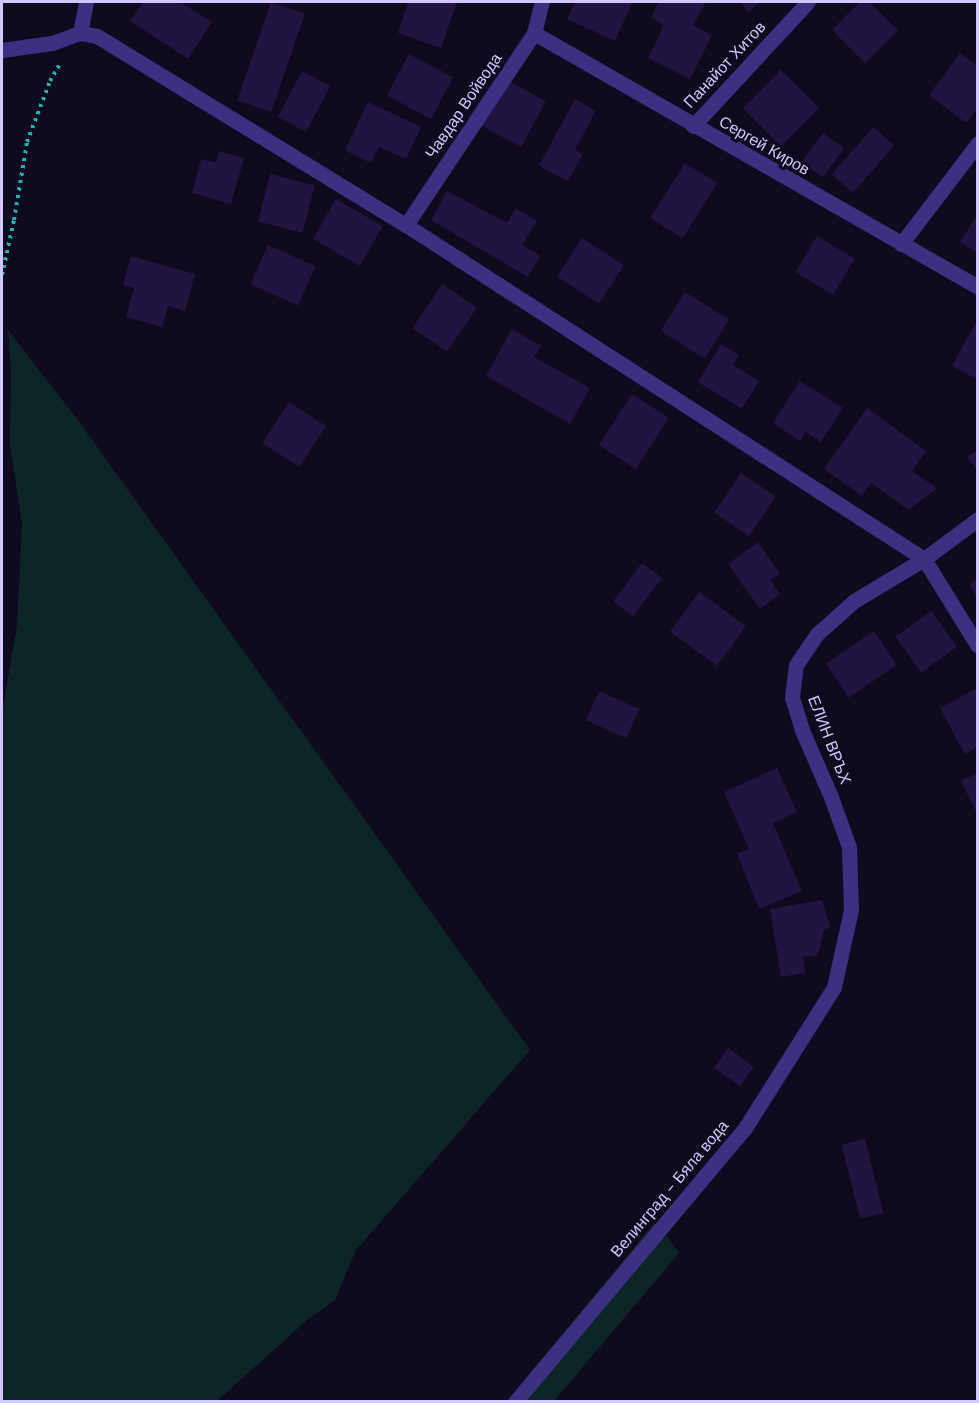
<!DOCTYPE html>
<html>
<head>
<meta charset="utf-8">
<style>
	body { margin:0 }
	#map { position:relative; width:979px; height:1403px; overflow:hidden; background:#0f0a1d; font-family:"DM Sans",sans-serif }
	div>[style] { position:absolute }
	.green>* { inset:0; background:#0c2628 }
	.building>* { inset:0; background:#211440; transform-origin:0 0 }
	.path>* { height:4px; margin-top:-2px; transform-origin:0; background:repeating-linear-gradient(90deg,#21b2b8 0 3px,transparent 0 7.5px) }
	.minor>* { height:15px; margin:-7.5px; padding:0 7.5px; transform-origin:7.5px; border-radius:7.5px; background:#3b3081 }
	span { translate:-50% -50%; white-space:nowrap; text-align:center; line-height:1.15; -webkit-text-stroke:6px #0f0a1d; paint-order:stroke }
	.street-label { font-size:16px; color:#d2c6ff }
	.frame { position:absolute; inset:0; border:3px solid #d2c6ff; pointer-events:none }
</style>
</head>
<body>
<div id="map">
	<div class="green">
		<div style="clip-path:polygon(8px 330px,77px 419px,530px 1050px,356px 1250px,335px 1300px,307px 1320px,217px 1401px,2px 1401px,2px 713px,17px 626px,22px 524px,10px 444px,11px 370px)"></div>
		<div style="clip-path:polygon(656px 1221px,679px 1253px,554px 1401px,506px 1402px)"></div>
	</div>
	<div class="building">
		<div style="clip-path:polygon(143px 2px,180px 2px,212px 22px,188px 59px,130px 21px)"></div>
		<div style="left:271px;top:2px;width:36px;height:104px;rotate:19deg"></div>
		<div style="clip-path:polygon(408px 2px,457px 2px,441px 48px,398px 33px)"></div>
		<div style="clip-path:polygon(575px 2px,629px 2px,632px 3px,615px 41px,567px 19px)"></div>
		<div style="clip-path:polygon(659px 2px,706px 2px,693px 25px,712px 35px,690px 79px,648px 58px,664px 25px,651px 17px)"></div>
		<div style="clip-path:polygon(740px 2px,760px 2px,749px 12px)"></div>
		<div style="clip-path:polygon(860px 2px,869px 2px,898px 30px,865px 63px,832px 30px)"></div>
		<div style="clip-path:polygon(960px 53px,978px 66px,978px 108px,966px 123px,929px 95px)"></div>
		<div style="left:409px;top:54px;width:50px;height:47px;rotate:28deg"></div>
		<div style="left:781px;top:70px;width:54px;height:54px;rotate:45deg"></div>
		<div style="left:302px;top:71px;width:32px;height:52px;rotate:28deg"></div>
		<div style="left:506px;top:80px;width:45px;height:52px;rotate:28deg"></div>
		<div style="clip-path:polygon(575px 99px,596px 111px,575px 150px,583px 154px,568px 181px,539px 166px)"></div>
		<div style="clip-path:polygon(368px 102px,421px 127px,406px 159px,379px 147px,371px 163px,345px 150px)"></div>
		<div style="left:873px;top:127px;width:28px;height:63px;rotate:41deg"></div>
		<div style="left:823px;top:133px;width:26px;height:36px;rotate:36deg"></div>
		<div style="clip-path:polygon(219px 151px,244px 158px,231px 204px,192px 193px,201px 159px,216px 163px)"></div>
		<div style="left:685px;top:163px;width:38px;height:65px;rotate:32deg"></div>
		<div style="left:270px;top:174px;width:46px;height:49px;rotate:14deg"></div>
		<div style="clip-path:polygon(447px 191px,507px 223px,516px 208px,537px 221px,522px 245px,540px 256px,528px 277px,431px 220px)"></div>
		<div style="left:336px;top:199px;width:54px;height:46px;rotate:30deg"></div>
		<div style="clip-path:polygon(978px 214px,978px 253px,960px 242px)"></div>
		<div style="left:817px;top:236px;width:44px;height:42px;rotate:31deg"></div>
		<div style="left:582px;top:238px;width:50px;height:46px;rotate:33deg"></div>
		<div style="left:268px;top:245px;width:52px;height:43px;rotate:24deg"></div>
		<div style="clip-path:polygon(131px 256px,195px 274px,185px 311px,168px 306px,162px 327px,126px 317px,134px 288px,123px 285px)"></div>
		<div style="left:442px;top:284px;width:42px;height:53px;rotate:34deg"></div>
		<div style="left:685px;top:292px;width:52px;height:46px;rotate:32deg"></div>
		<div style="clip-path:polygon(975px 324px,978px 325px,978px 380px,952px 366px)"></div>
		<div style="clip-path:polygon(512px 329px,541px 346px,534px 357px,590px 388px,570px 424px,486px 376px)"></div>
		<div style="clip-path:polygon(721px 344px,739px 355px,733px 365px,759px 381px,742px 409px,698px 382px)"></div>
		<div style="clip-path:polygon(800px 381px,843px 408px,821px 442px,806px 432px,800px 441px,773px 423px)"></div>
		<div style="left:632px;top:394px;width:44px;height:61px;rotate:33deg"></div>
		<div style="left:289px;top:402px;width:44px;height:49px;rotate:33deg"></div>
		<div style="clip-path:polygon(867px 408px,926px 451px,912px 471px,937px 488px,909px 510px,871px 483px,862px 496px,824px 469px)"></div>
		<div style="clip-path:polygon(978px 450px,978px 472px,967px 457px)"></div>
		<div style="left:741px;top:473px;width:42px;height:48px;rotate:34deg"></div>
		<div style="clip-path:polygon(758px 542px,780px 574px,770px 580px,780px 594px,760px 609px,728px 564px)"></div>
		<div style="left:642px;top:563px;width:25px;height:48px;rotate:37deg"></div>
		<div style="clip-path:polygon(978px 579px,978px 599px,969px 584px)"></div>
		<div style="left:699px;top:592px;width:58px;height:49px;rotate:36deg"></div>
		<div style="left:931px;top:611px;width:44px;height:44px;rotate:54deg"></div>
		<div style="left:874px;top:631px;width:41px;height:58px;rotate:56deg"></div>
		<div style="clip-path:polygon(977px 688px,978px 747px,965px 754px,940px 708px)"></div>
		<div style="left:599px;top:691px;width:44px;height:32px;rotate:24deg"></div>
		<div style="clip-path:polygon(777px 768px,797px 812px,773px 823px,802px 891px,759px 909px,737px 854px,749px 849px,724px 792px)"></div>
		<div style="clip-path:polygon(978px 773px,978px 815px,961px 781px)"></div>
		<div style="clip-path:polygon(822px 900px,830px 927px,824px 930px,818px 955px,803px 957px,805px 973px,781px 977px,770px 909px)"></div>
		<div style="left:728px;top:1048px;width:32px;height:24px;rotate:36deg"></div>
		<div style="left:865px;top:1139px;width:76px;height:24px;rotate:76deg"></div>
	</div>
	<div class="path">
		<div style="left:2px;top:275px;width:56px;rotate:-77.7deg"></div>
		<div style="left:14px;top:220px;width:79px;rotate:-80.5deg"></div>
		<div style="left:27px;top:142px;width:65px;rotate:-69.3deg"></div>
		<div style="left:50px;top:81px;width:20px;rotate:-60deg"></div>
	</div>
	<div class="minor">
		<div style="left:80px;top:33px;width:32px;rotate:-79deg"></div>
		<div style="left:534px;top:33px;width:512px;rotate:29.77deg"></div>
		<div style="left:2px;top:50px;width:50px;rotate:-8deg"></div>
		<div style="left:52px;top:43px;width:30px;rotate:-20deg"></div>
		<div style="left:80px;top:33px;width:17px;rotate:10deg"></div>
		<div style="left:97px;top:36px;width:362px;rotate:31.5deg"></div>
		<div style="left:406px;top:225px;width:616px;rotate:32.81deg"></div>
		<div style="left:924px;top:559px;width:102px;rotate:58.2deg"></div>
		<div style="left:693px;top:126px;width:169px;rotate:-47.2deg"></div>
		<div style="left:406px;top:225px;width:231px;rotate:-56.3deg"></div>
		<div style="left:534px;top:33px;width:32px;rotate:-76deg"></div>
		<div style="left:901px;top:244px;width:127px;rotate:-52.7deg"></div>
		<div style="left:515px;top:1402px;width:358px;rotate:-50deg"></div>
		<div style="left:745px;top:1128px;width:167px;rotate:-57.7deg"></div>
		<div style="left:834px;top:987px;width:79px;rotate:-77.6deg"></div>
		<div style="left:851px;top:910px;width:63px;rotate:-91.8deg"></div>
		<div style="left:849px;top:847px;width:53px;rotate:-109.8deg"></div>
		<div style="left:831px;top:797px;width:73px;rotate:-113.4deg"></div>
		<div style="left:802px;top:730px;width:34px;rotate:-107deg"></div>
		<div style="left:792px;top:697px;width:32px;rotate:-83deg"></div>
		<div style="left:796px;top:665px;width:37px;rotate:-56deg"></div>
		<div style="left:817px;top:634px;width:50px;rotate:-41.7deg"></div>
		<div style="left:854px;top:601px;width:82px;rotate:-31deg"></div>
		<div style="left:924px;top:559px;width:67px;rotate:-36.5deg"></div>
	</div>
	<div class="street-label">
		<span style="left:725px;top:65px;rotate:-47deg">Панайот Хитов</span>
		<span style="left:464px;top:106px;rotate:-56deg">Чавдар Войвода</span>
		<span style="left:764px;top:146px;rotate:30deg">Сергей Киров</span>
		<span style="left:829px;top:740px;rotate:69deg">ЕЛИН ВРЪХ</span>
		<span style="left:670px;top:1189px;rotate:-50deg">Велинград - Бяла вода</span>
	</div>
	<div class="frame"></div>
</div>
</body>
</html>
